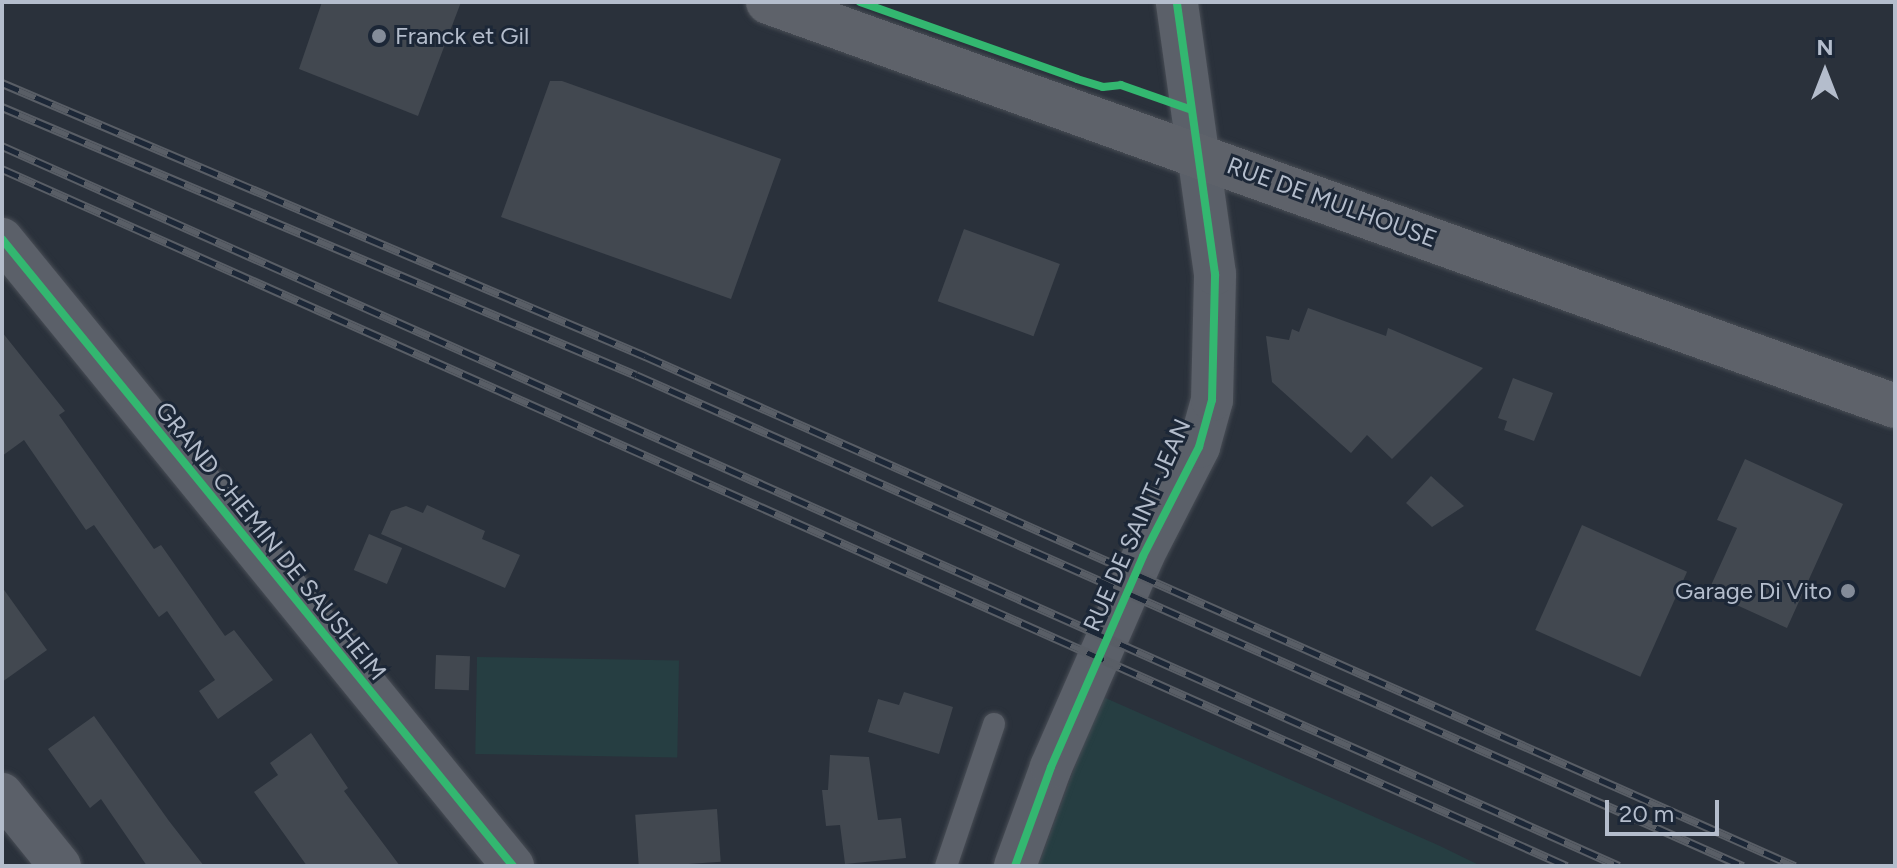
<!DOCTYPE html>
<html>
<head>
<meta charset="utf-8">
<style>
	body { margin:0 }
	#map { position:relative; width:1897px; height:868px; overflow:hidden; background:#2a313b; font-family:Figtree,sans-serif }
	div>[style] { position:absolute }
	.green>* { inset:0; background:#263e42; transform-origin:0 0 }
	.building>* { inset:0; background:#424850; transform-origin:0 0 }
	.roads { filter:drop-shadow(0 0 2px #484d55) drop-shadow(0 0 2px #484d55) }
	.service>* { height:22px; margin:-11px; padding:0 11px; transform-origin:11px; border-radius:11px; background:#5b6069 }
	.minor>* { height:42px; margin:-21px; padding:0 21px; transform-origin:21px; border-radius:21px; background:#5b6069 }
	.primary>* { height:44px; margin:-22px; padding:0 22px; transform-origin:22px; border-radius:22px; background:#5e626a }
	.rail>* { height:9px; margin-top:-4.5px; transform-origin:0; background:repeating-linear-gradient(90deg,#1c2737 0 18px,#595e66 0 36px); box-sizing:border-box; border-block:2px solid #595e66 }
	.cycleway>* { height:8px; margin:-4px; padding:0 4px; transform-origin:4px; border-radius:4px; background:#33b770 }
	.dots>* { width:22px; height:22px; translate:-50% -50%; box-sizing:border-box; border:4px solid #1c2737; border-radius:50% }
	span { translate:-50% -50%; white-space:nowrap; text-align:center; line-height:1.15; -webkit-text-stroke:6px #1c2737; paint-order:stroke }
	.poi-label { font-size:24px; color:#b4bdcc }
	.left { translate:0 -50%; text-align:left }
	.right { translate:-100% -50%; text-align:right }
	.street-label { font-size:24px; color:#b4bdcc }
	.frame { position:absolute; inset:0; border:4px solid #b4bdcc; pointer-events:none }
	.north { position:absolute; left:1785px; top:32px; width:80px; height:80px; -webkit-text-stroke:6px #1c2737; paint-order:stroke; rotate:0deg; font-size:22px; font-weight:700; line-height:32px; text-align:center; color:#b4bdcc }
	.north::after { content:''; display:block; margin:auto; width:28px; height:36px; background:#b4bdcc; clip-path:polygon(50% 0,100% 100%,50% 72%,0 100%) }
	.scale { position:absolute; left:1605px; top:800px; width:114px; height:36px; box-sizing:border-box; border:4px solid #b4bdcc; border-top:0; padding-left:10px; font-size:24px; line-height:28px; white-space:nowrap; color:#b4bdcc; -webkit-text-stroke:6px #1c2737; paint-order:stroke }
</style>
</head>
<body>
<div id="map">
	<div class="green">
		<div style="left:477px;top:657px;width:202px;height:97px;rotate:1deg"></div>
		<div style="clip-path:polygon(1101px 696px,1440px 846px,1481px 866px,1038px 866px)"></div>
	</div>
	<div class="building">
		<div style="clip-path:polygon(322px 2px,461px 2px,418px 116px,299px 69px)"></div>
		<div style="clip-path:polygon(550px 81px,562px 81px,781px 159px,731px 299px,501px 217px)"></div>
		<div style="left:964px;top:229px;width:102px;height:77px;rotate:20deg"></div>
		<div style="clip-path:polygon(1308px 308px,1386px 336px,1388px 328px,1483px 368px,1392px 459px,1367px 435px,1351px 453px,1272px 382px,1266px 336px,1289px 340px,1292px 329px,1299px 332px)"></div>
		<div style="clip-path:polygon(2px 332px,65px 411px,59px 415px,154px 549px,161px 545px,225px 636px,234px 630px,273px 680px,218px 719px,199px 691px,215px 680px,167px 611px,159px 617px,94px 525px,86px 530px,24px 440px,2px 456px)"></div>
		<div style="clip-path:polygon(1513px 378px,1553px 393px,1534px 441px,1504px 430px,1507px 421px,1498px 418px)"></div>
		<div style="clip-path:polygon(1745px 459px,1843px 504px,1787px 628px,1708px 592px,1737px 528px,1717px 520px)"></div>
		<div style="clip-path:polygon(1431px 476px,1464px 506px,1432px 527px,1406px 503px)"></div>
		<div style="clip-path:polygon(427px 505px,485px 531px,482px 539px,520px 555px,505px 588px,381px 534px,391px 511px,406px 506px,423px 513px)"></div>
		<div style="left:1582px;top:525px;width:115px;height:115px;rotate:24deg"></div>
		<div style="left:369px;top:534px;width:36px;height:39px;rotate:23deg"></div>
		<div style="clip-path:polygon(2px 587px,47px 650px,2px 682px)"></div>
		<div style="left:436px;top:655px;width:34px;height:34px;rotate:2deg"></div>
		<div style="clip-path:polygon(904px 692px,953px 707px,939px 754px,868px 732px,878px 699px,899px 705px)"></div>
		<div style="clip-path:polygon(94px 716px,169px 821px,204px 866px,147px 866px,101px 799px,90px 808px,48px 749px)"></div>
		<div style="clip-path:polygon(311px 733px,348px 788px,344px 791px,400px 866px,307px 866px,254px 792px,278px 775px,270px 763px)"></div>
		<div style="clip-path:polygon(830px 755px,869px 757px,878px 820px,901px 818px,906px 858px,845px 864px,840px 825px,826px 826px,822px 790px,828px 790px)"></div>
		<div style="left:717px;top:809px;width:53px;height:82px;rotate:86deg"></div>
	</div>
	<div class="roads">
		<div class="service">
			<div style="left:946px;top:866px;width:150px;rotate:-71.3deg"></div>
		</div>
		<div class="minor">
			<div style="left:2px;top:239px;width:809px;rotate:50.82deg"></div>
			<div style="left:2px;top:794px;width:92px;rotate:51.1deg"></div>
			<div style="left:1015px;top:866px;width:105px;rotate:-70deg"></div>
			<div style="left:1051px;top:767px;width:230px;rotate:-66.4deg"></div>
			<div style="left:1143px;top:556px;width:123px;rotate:-62.8deg"></div>
			<div style="left:1199px;top:447px;width:49px;rotate:-74.5deg"></div>
			<div style="left:1212px;top:400px;width:126px;rotate:-88.6deg"></div>
			<div style="left:1215px;top:274px;width:275px;rotate:-98deg"></div>
		</div>
		<div class="primary">
			<div style="left:768px;top:2px;width:1197px;rotate:19.72deg"></div>
		</div>
	</div>
	<div class="rail">
		<div style="left:2px;top:83px;width:699px;rotate:23deg"></div>
		<div style="left:645px;top:356px;width:1258px;rotate:23.92deg"></div>
		<div style="left:2px;top:107px;width:688px;rotate:22.91deg"></div>
		<div style="left:636px;top:375px;width:1211px;rotate:23.92deg"></div>
		<div style="left:2px;top:146px;width:1770px;rotate:24deg"></div>
		<div style="left:2px;top:169px;width:1713px;rotate:24.01deg"></div>
	</div>
	<div class="cycleway">
		<div style="left:860px;top:2px;width:230px;rotate:19.5deg"></div>
		<div style="left:1077px;top:79px;width:27px;rotate:17deg"></div>
		<div style="left:1103px;top:87px;width:18px;rotate:-6deg"></div>
		<div style="left:1121px;top:85px;width:72px;rotate:19.4deg"></div>
		<div style="left:2px;top:239px;width:809px;rotate:50.82deg"></div>
		<div style="left:1015px;top:866px;width:105px;rotate:-70deg"></div>
		<div style="left:1051px;top:767px;width:230px;rotate:-66.4deg"></div>
		<div style="left:1143px;top:556px;width:123px;rotate:-62.8deg"></div>
		<div style="left:1199px;top:447px;width:49px;rotate:-74.5deg"></div>
		<div style="left:1212px;top:400px;width:126px;rotate:-88.6deg"></div>
		<div style="left:1215px;top:274px;width:275px;rotate:-98deg"></div>
	</div>
	<div class="dots">
		<div style="left:379px;top:36px;background:#848c99"></div>
		<div style="left:1848px;top:591px;background:#848c99"></div>
	</div>
	<div class="poi-label">
		<span class="left" style="left:395px;top:36px">Franck et Gil</span>
		<span class="right" style="left:1832px;top:591px">Garage Di Vito</span>
	</div>
	<div class="street-label">
		<span style="left:1332px;top:202px;rotate:20deg">RUE DE MULHOUSE</span>
		<span style="left:1137px;top:525px;rotate:-66deg">RUE DE SAINT-JEAN</span>
		<span style="left:271px;top:541px;rotate:51deg">GRAND CHEMIN DE SAUSHEIM</span>
	</div>
	<div class="frame"></div>
	<div class="north">N</div>
	<div class="scale">20 m</div>
</div>
</body>
</html>
